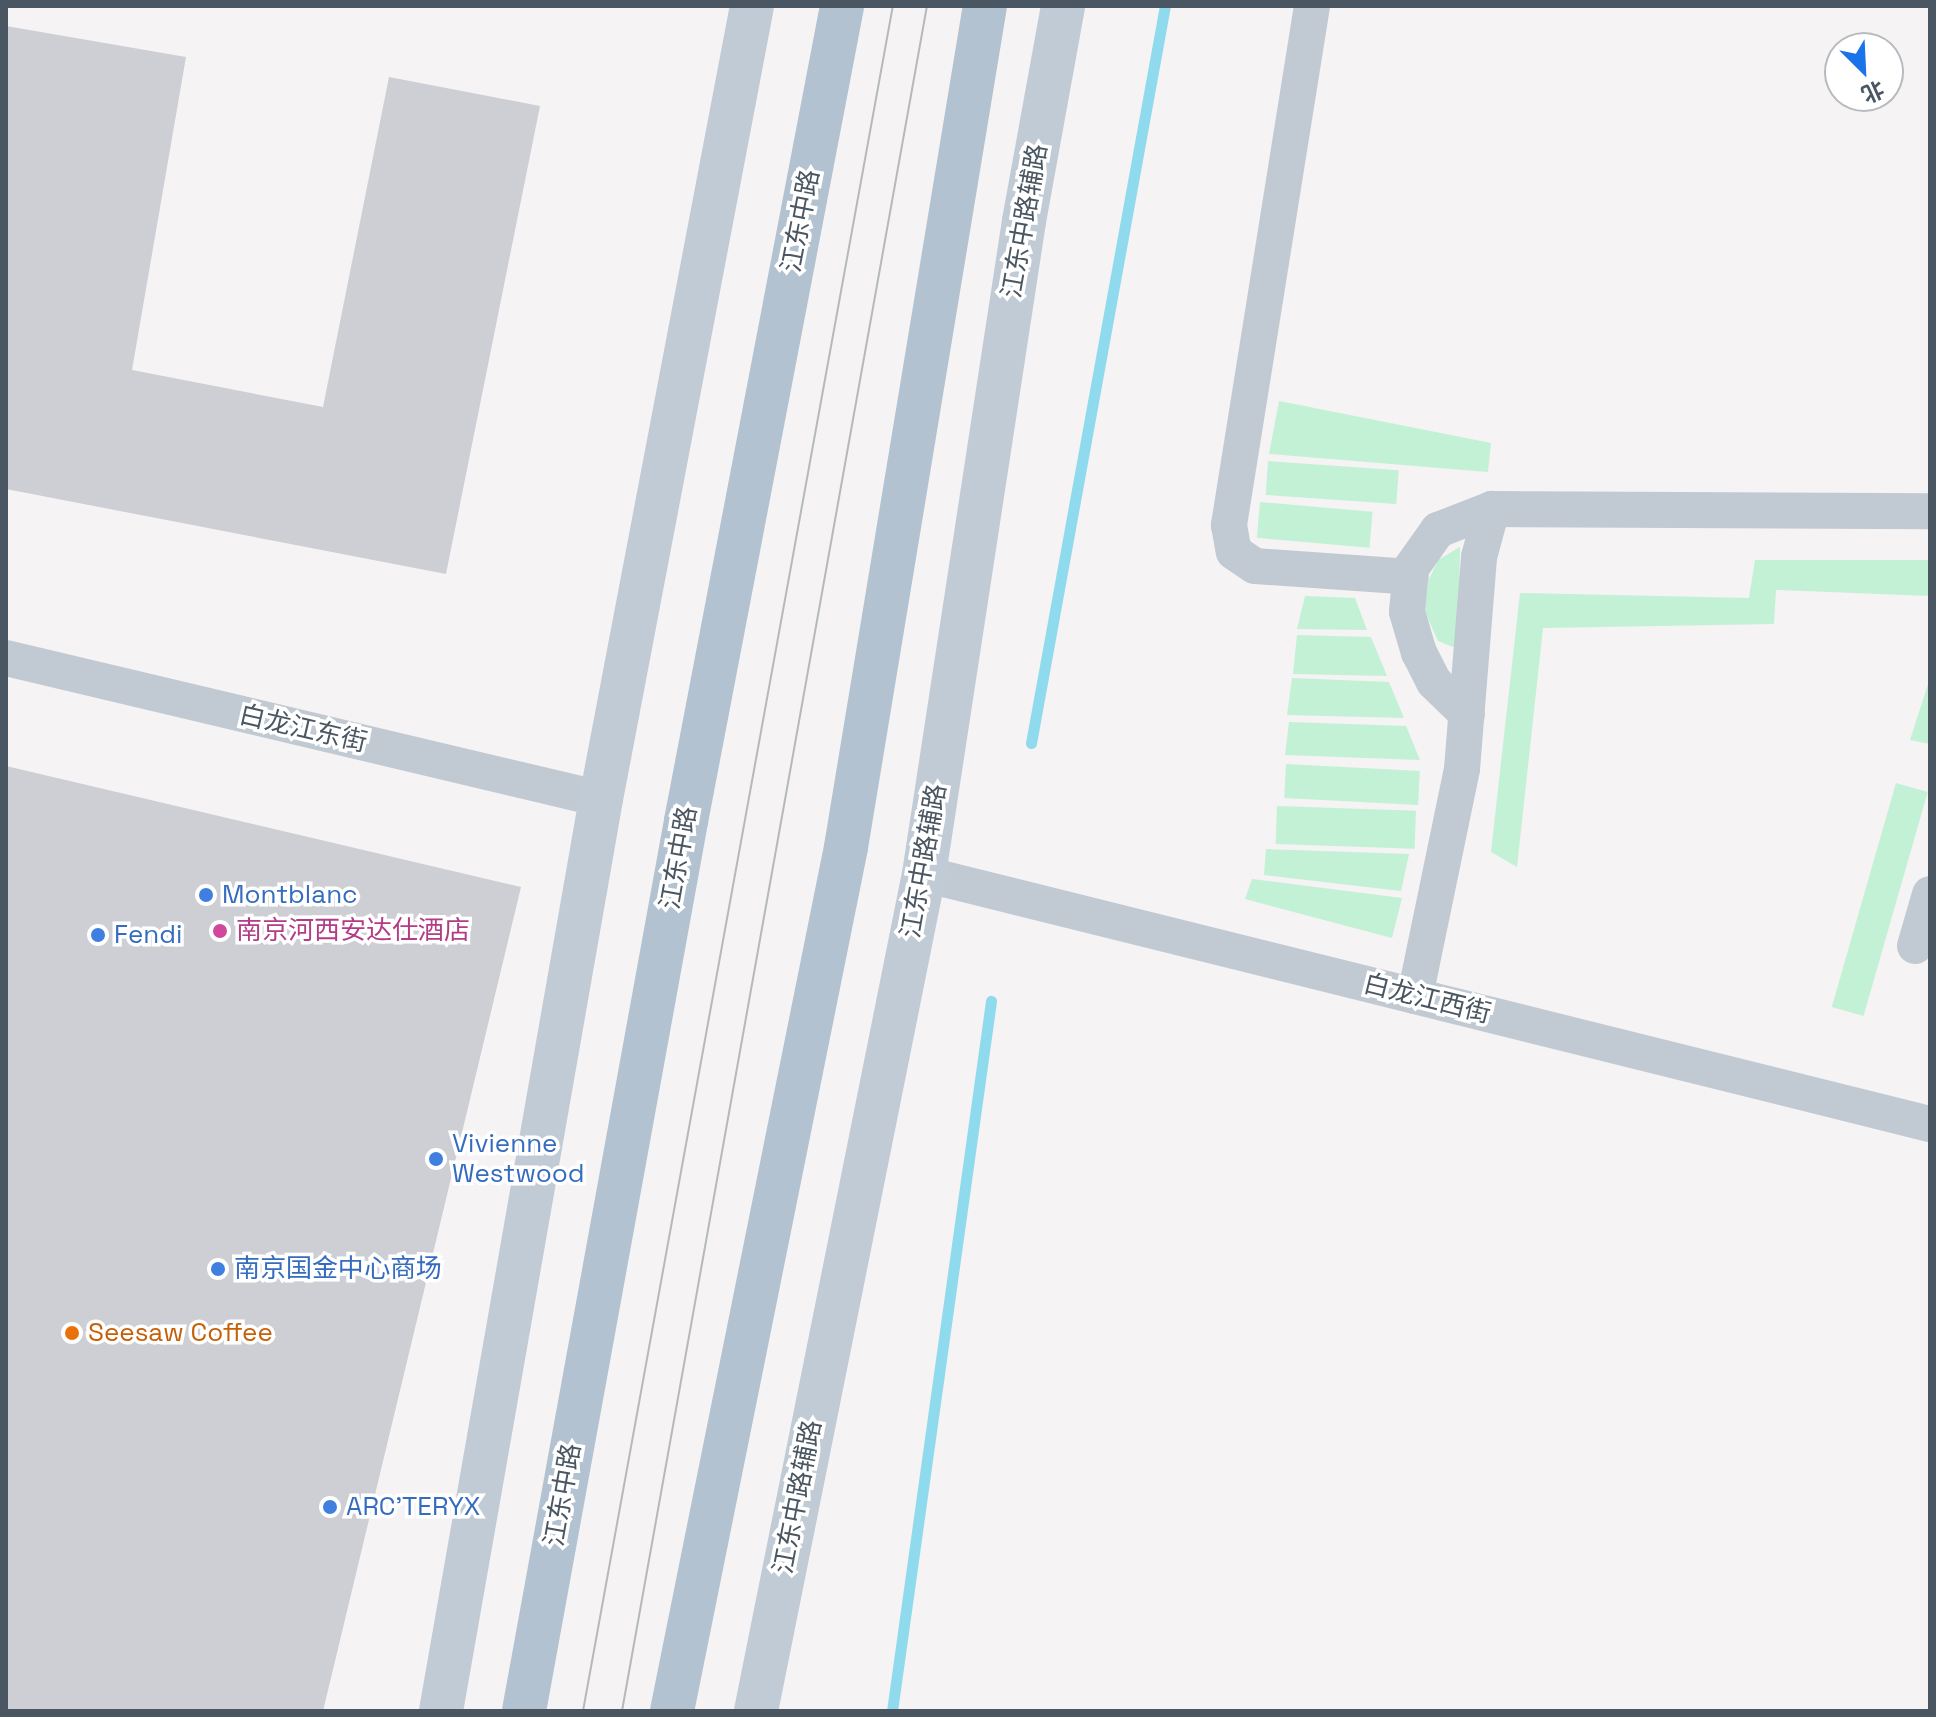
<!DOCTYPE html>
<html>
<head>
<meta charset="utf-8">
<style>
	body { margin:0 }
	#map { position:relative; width:1936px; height:1717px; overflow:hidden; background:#f5f3f3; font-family:"Space Grotesk","Noto Sans SC",sans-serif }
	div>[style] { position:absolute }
	.green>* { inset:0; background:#c3f1d5; transform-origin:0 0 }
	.stream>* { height:11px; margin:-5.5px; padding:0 5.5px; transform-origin:5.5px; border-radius:5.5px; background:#90daee }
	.building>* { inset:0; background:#cdcfd5 }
	.street>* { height:36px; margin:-18px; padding:0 18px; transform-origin:18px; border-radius:18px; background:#c1cad2 }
	.secondary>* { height:44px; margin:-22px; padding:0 22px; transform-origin:22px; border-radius:22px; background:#c1cbd6 }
	.primary>* { height:44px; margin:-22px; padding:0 22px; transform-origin:22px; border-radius:22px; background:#b3c2d1 }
	.tram>* { height:2px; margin:-1px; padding:0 1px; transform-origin:1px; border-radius:1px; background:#b5b8bd }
	.dots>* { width:22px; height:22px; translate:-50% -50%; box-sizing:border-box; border:4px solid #fff; border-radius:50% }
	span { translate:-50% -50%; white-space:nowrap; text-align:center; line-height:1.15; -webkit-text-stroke:7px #fff; paint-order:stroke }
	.street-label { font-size:26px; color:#4a5661 }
	.shop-label { font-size:26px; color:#366cbe }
	.left { translate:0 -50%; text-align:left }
	.hotel-label { font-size:26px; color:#b23c85 }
	.food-label { font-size:26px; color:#c56008 }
	.frame { position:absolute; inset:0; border:8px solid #4a5661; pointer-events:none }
	.north { position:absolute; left:1824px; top:32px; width:80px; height:80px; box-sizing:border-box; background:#fff; border:2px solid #b7bbc0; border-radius:50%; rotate:156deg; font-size:22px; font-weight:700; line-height:32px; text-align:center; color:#4a5661 }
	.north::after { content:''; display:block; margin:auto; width:28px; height:36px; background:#1a73e8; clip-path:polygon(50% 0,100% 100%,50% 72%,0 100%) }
</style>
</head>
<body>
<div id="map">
	<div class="green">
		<div style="clip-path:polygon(1279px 401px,1491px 443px,1488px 472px,1269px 454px)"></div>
		<div style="left:1268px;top:461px;width:131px;height:34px;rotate:4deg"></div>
		<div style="left:1260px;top:502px;width:113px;height:36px;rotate:5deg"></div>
		<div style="clip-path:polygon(1460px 547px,1458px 649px,1438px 641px,1426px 614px,1424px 590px,1438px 560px)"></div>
		<div style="clip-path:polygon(1755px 560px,1930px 560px,1930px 596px,1776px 590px,1774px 624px,1543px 628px,1517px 867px,1491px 852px,1520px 593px,1749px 598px)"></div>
		<div style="clip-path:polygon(1305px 596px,1355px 598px,1367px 630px,1297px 629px)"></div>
		<div style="clip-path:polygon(1297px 635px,1371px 637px,1387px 676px,1293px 674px)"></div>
		<div style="clip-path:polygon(1292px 678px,1389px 682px,1404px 718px,1287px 715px)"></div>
		<div style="clip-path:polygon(1930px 678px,1930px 744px,1910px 740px)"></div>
		<div style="clip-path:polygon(1289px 722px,1406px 726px,1420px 760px,1285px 755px)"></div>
		<div style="left:1286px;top:764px;width:134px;height:34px;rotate:3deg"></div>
		<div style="left:1896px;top:783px;width:33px;height:233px;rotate:16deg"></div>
		<div style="left:1277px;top:806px;width:139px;height:38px;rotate:2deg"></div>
		<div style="clip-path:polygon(1266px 849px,1409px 854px,1401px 891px,1264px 875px)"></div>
		<div style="clip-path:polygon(1252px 879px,1402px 898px,1392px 938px,1245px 899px)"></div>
	</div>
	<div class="stream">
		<div style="left:1031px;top:743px;width:749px;rotate:-79.7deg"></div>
		<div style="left:892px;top:1711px;width:717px;rotate:-82.06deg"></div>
	</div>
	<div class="building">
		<div style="clip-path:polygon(6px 26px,186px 57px,132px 370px,323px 407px,389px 77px,540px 106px,446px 574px,6px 489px)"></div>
		<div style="clip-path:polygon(6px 766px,521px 887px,323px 1711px,6px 1711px)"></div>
	</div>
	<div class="street">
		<div style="left:1312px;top:6px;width:526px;rotate:99.09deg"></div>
		<div style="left:1229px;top:525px;width:27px;rotate:80deg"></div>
		<div style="left:1234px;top:552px;width:25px;rotate:34deg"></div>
		<div style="left:1255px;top:566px;width:156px;rotate:4deg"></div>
		<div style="left:6px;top:658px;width:611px;rotate:13.33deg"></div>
		<div style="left:1467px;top:714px;width:46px;rotate:-135.9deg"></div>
		<div style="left:1434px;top:682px;width:33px;rotate:-117deg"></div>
		<div style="left:1419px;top:653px;width:43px;rotate:-106.3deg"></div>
		<div style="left:1407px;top:612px;width:44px;rotate:-84.8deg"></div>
		<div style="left:1411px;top:568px;width:47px;rotate:-54.6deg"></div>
		<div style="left:1438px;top:530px;width:58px;rotate:-21.3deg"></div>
		<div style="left:1492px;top:509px;width:438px;rotate:0.3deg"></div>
		<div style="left:924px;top:874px;width:1037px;rotate:13.96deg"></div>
		<div style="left:1915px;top:946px;width:54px;rotate:-73.9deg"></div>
		<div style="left:1415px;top:996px;width:232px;rotate:-78.3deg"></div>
		<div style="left:1462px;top:769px;width:213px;rotate:-85.4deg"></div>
		<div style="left:1479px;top:557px;width:50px;rotate:-74.8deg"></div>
	</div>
	<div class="secondary">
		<div style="left:441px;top:1711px;width:926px;rotate:-80.05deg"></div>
		<div style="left:601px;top:799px;width:807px;rotate:-79.22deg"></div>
		<div style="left:756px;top:1711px;width:854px;rotate:-78.65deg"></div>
		<div style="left:924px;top:874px;width:661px;rotate:-81.29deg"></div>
		<div style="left:1024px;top:221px;width:219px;rotate:-79.7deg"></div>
	</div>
	<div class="primary">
		<div style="left:524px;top:1711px;width:905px;rotate:-79.68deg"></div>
		<div style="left:686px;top:821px;width:830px;rotate:-79.16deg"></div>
		<div style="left:672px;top:1711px;width:881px;rotate:-78.61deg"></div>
		<div style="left:846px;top:847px;width:852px;rotate:-80.62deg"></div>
	</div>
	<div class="tram">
		<div style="left:583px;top:1711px;width:1733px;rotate:-79.7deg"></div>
		<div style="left:622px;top:1711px;width:1732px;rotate:-79.86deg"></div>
	</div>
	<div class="dots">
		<div style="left:206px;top:895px;background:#3f7fe0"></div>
		<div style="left:220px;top:931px;background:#d1479c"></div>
		<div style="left:98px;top:935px;background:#3f7fe0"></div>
		<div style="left:436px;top:1159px;background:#3f7fe0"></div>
		<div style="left:218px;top:1269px;background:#3f7fe0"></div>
		<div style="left:72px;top:1333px;background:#e8710a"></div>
		<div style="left:330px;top:1507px;background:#3f7fe0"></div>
	</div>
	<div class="street-label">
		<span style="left:801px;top:221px;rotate:-79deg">江东中路</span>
		<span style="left:1025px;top:221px;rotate:-80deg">江东中路辅路</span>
		<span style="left:303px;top:729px;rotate:13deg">白龙江东街</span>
		<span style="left:679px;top:858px;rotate:-80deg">江东中路</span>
		<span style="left:924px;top:861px;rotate:-80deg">江东中路辅路</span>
		<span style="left:1427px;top:999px;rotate:14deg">白龙江西街</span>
		<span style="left:563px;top:1495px;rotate:-80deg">江东中路</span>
		<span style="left:798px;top:1497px;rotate:-79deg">江东中路辅路</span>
	</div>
	<div class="shop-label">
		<span class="left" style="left:222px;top:895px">Montblanc</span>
		<span class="left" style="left:114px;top:935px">Fendi</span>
		<span class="left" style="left:452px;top:1159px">Vivienne<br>Westwood</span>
		<span class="left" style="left:234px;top:1269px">南京国金中心商场</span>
		<span class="left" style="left:346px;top:1507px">ARC'TERYX</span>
	</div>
	<div class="hotel-label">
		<span class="left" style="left:236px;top:931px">南京河西安达仕酒店</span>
	</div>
	<div class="food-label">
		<span class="left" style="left:88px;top:1333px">Seesaw Coffee</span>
	</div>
	<div class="frame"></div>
	<div class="north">北</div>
</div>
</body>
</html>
